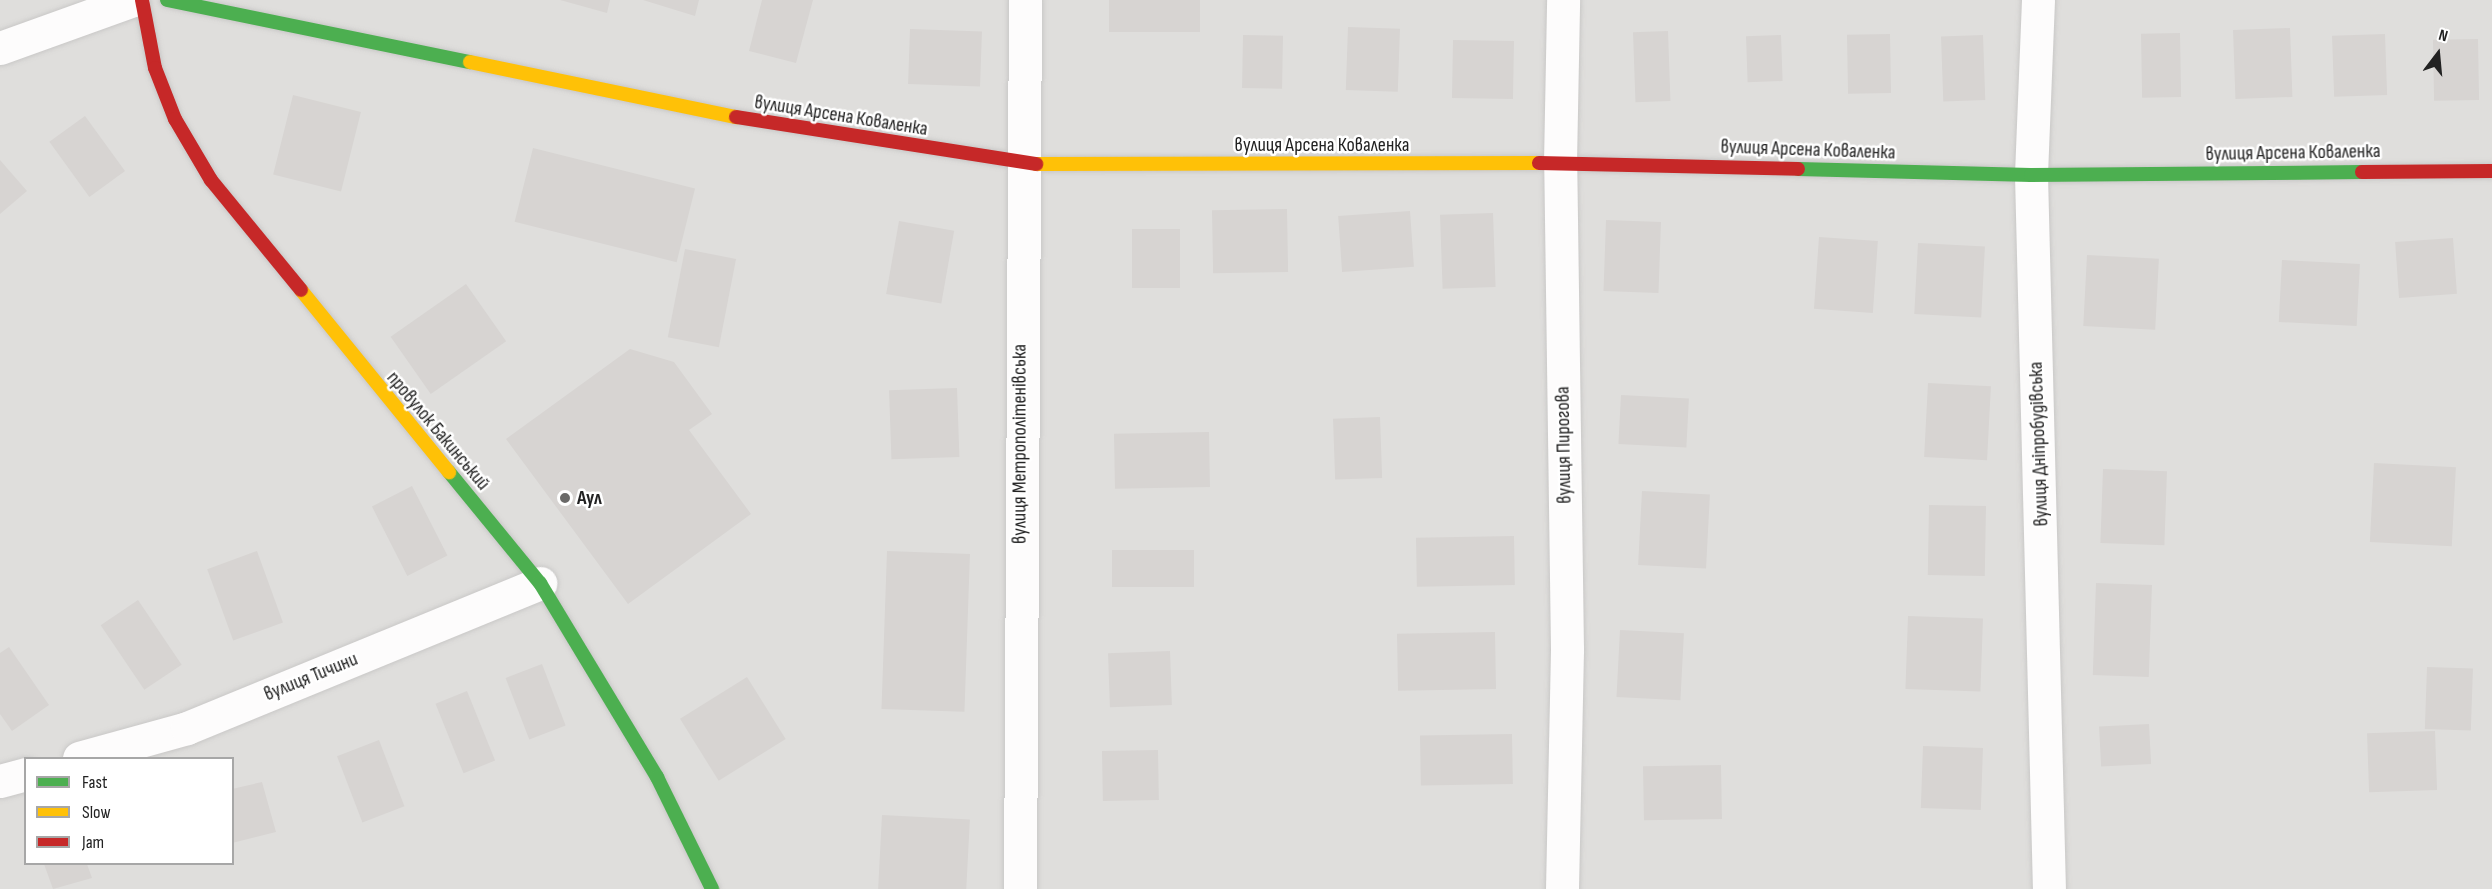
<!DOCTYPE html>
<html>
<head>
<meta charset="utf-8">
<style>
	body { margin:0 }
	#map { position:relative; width:2492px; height:889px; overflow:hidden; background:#f0eeeb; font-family:"Sofia Sans Condensed",sans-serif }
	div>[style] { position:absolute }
	.residential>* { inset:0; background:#dfdedc }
	.building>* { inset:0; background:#d7d4d2; transform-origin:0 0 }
	.roads { filter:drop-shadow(0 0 2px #c9c8c7) drop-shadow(0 0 2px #c9c8c7) }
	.street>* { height:33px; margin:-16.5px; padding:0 16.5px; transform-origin:16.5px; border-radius:16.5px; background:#fdfcfc }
	.fast>* { height:14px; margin:-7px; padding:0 7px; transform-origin:7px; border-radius:7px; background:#4caf50 }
	.slow>* { height:14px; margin:-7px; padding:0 7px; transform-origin:7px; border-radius:7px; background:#ffc107 }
	.jam>* { height:14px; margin:-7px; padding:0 7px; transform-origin:7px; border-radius:7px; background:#c62828 }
	.dots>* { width:16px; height:16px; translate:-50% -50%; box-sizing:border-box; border:3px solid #fff; border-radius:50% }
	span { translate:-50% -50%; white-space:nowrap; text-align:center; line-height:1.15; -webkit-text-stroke:5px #fff; paint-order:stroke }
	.street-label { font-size:20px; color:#222 }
	.poi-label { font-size:20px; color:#222; font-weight:700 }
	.left { translate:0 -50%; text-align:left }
	.legend { position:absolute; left:24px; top:757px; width:210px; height:108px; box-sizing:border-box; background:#fff; border:2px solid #a7a7a7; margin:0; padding:8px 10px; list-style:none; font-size:18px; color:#222 }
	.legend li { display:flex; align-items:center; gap:12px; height:30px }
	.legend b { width:30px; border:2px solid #a7a7a7 }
	.north { position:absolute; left:2408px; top:24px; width:60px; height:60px; -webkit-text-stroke:4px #fff; paint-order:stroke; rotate:16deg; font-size:16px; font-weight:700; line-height:24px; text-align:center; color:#222 }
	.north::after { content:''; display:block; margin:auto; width:21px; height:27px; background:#222; clip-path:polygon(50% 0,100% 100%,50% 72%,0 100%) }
</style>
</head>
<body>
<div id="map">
	<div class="residential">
		<div style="clip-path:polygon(evenodd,0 0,2492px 0,2492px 889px,0 889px,0 0,26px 758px,232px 758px,232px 864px,26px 864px,26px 758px)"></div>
	</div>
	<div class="building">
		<div style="clip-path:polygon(560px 0,610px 0,607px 13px)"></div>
		<div style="clip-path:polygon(643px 0,699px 0,695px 16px)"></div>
		<div style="clip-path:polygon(762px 0,813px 0,796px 63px,749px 51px)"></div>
		<div style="left:1109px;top:0;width:91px;height:32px"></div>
		<div style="left:1348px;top:27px;width:52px;height:63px;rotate:2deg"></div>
		<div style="left:2290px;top:28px;width:69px;height:57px;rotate:88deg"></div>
		<div style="left:910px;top:29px;width:72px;height:55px;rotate:2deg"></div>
		<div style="left:1668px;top:31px;width:70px;height:35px;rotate:88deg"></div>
		<div style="left:2180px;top:33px;width:64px;height:39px;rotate:89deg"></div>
		<div style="left:1890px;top:34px;width:59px;height:43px;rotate:89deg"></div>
		<div style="left:2385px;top:34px;width:61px;height:53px;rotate:88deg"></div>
		<div style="left:1243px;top:35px;width:40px;height:53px;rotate:1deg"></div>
		<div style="left:1781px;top:35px;width:46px;height:35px;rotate:88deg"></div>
		<div style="left:1983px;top:35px;width:65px;height:42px;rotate:88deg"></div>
		<div style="left:2478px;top:39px;width:61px;height:45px;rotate:89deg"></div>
		<div style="left:1453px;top:40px;width:61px;height:58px;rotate:1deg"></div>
		<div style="left:293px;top:95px;width:70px;height:82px;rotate:14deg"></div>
		<div style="left:85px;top:116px;width:68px;height:44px;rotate:54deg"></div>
		<div style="left:533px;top:148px;width:167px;height:76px;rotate:14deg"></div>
		<div style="clip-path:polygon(0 160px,27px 191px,0 214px)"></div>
		<div style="left:1287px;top:209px;width:63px;height:75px;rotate:89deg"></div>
		<div style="left:1410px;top:211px;width:56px;height:72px;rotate:86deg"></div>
		<div style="left:1493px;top:213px;width:74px;height:53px;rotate:88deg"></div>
		<div style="left:1606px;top:220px;width:55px;height:71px;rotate:2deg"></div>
		<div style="left:899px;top:221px;width:56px;height:74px;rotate:10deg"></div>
		<div style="left:1132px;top:229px;width:48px;height:59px"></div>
		<div style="left:1819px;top:237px;width:59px;height:72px;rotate:4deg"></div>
		<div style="left:2453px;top:238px;width:56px;height:58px;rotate:86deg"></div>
		<div style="left:1918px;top:243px;width:67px;height:71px;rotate:3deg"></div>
		<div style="left:685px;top:249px;width:52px;height:90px;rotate:11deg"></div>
		<div style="left:2087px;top:255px;width:72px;height:71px;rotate:3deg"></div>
		<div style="left:2282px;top:260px;width:78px;height:62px;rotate:3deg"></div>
		<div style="left:466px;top:284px;width:70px;height:92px;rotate:55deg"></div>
		<div style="clip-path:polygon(630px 349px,674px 362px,712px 414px,689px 430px,751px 514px,628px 604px,506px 439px)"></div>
		<div style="left:1928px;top:383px;width:63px;height:74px;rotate:3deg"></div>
		<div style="left:957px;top:388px;width:69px;height:68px;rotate:88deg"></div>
		<div style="left:1621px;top:395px;width:68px;height:49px;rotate:3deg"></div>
		<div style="left:1380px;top:417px;width:61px;height:47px;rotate:88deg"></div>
		<div style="left:1209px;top:432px;width:55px;height:95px;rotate:89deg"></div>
		<div style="left:2374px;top:463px;width:82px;height:79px;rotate:3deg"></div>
		<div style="left:2103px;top:469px;width:64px;height:74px;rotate:2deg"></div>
		<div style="left:412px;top:486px;width:78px;height:45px;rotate:63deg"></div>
		<div style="left:1642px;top:491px;width:68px;height:74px;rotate:3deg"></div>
		<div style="left:1929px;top:505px;width:57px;height:70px;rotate:1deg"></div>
		<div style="left:1514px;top:536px;width:49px;height:98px;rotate:89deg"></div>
		<div style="left:1194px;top:550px;width:37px;height:82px;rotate:90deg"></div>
		<div style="left:257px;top:551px;width:76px;height:53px;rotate:70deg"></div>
		<div style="left:887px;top:551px;width:83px;height:158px;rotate:2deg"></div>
		<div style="left:2096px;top:583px;width:56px;height:92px;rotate:2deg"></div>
		<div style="left:138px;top:600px;width:78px;height:45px;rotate:56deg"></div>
		<div style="left:1908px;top:616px;width:75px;height:73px;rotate:2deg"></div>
		<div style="left:1620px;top:630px;width:64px;height:67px;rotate:3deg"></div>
		<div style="left:1495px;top:632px;width:57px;height:98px;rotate:89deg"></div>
		<div style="clip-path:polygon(9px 647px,49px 705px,12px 731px,0 714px,0 653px)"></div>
		<div style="left:1170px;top:651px;width:54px;height:62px;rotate:88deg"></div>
		<div style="left:542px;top:664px;width:66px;height:39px;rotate:69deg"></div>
		<div style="left:2427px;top:667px;width:46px;height:62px;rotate:2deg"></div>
		<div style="left:747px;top:677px;width:73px;height:79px;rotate:58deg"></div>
		<div style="left:467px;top:691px;width:75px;height:34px;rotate:68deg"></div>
		<div style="left:2149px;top:724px;width:40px;height:50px;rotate:87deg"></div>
		<div style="left:2435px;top:731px;width:59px;height:68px;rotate:88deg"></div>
		<div style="left:1512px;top:734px;width:50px;height:92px;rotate:89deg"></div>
		<div style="left:379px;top:740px;width:71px;height:45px;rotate:69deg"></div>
		<div style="left:1923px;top:746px;width:60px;height:62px;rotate:2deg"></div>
		<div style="left:1158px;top:750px;width:50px;height:56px;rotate:89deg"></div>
		<div style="left:1721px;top:765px;width:54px;height:78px;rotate:89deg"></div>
		<div style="clip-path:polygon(262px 782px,276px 832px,232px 843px,232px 789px)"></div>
		<div style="left:882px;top:815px;width:88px;height:74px;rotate:3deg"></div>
		<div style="clip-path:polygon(44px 864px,87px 864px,92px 878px,53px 889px)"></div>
	</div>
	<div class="roads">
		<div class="street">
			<div style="left:2038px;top:0;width:175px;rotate:92.3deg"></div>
			<div style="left:2031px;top:175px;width:714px;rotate:88.56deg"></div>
			<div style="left:0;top:48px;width:141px;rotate:-19.8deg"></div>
			<div style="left:79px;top:758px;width:112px;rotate:-15.5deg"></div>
			<div style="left:187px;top:728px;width:382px;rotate:-22.3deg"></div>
			<div style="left:0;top:781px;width:27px;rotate:-15deg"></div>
			<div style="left:1020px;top:889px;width:889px;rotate:-89.68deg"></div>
			<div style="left:1562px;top:889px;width:240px;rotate:-88.8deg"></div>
			<div style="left:1567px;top:649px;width:486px;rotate:-90.8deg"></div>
			<div style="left:1560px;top:163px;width:163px;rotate:-88.9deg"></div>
		</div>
		<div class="fast">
			<div style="left:167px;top:0;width:309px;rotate:11.6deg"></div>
			<div style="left:1798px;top:169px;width:233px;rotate:1.5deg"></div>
			<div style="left:2031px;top:175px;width:331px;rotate:-0.5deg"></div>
			<div style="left:449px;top:472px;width:144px;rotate:50.7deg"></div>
			<div style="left:540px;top:583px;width:227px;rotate:58.9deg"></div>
			<div style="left:657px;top:777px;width:125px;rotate:63.8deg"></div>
		</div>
		<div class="slow">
			<div style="left:470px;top:62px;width:272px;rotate:11.7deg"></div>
			<div style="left:1036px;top:164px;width:503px;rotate:-0.11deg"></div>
			<div style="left:301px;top:290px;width:235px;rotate:50.9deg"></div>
		</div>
		<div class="jam">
			<div style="left:142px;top:0;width:69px;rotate:79.2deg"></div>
			<div style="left:155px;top:68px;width:55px;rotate:68.6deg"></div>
			<div style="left:175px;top:119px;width:71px;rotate:59.5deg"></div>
			<div style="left:211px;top:180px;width:142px;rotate:50.7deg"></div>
			<div style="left:736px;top:117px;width:304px;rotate:8.9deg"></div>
			<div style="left:1539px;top:163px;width:259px;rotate:1.3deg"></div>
			<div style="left:2362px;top:172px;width:130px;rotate:-0.4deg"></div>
		</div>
	</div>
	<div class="dots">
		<div style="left:565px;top:498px;background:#6a6968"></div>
	</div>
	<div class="street-label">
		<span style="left:841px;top:116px;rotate:9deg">вулиця Арсена Коваленка</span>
		<span style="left:1322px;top:145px">вулиця Арсена Коваленка</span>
		<span style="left:1808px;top:150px;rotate:2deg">вулиця Арсена Коваленка</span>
		<span style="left:2293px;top:153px;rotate:-1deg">вулиця Арсена Коваленка</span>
		<span style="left:438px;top:431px;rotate:50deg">провулок Бакинський</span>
		<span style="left:1020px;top:444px;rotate:-90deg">вулиця Метрополітенівська</span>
		<span style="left:2039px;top:444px;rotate:-92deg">вулиця Дніпробудівська</span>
		<span style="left:1564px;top:445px;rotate:-91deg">вулиця Пирогова</span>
		<span style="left:311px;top:677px;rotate:-22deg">вулиця Тичини</span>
	</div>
	<div class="poi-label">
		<span class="left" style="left:577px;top:498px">Аул</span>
	</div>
	<ul class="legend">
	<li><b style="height:8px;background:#4caf50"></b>Fast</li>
	<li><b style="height:8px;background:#ffc107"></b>Slow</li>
	<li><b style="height:8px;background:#c62828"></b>Jam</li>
	</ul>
	<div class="north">N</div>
</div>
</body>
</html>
